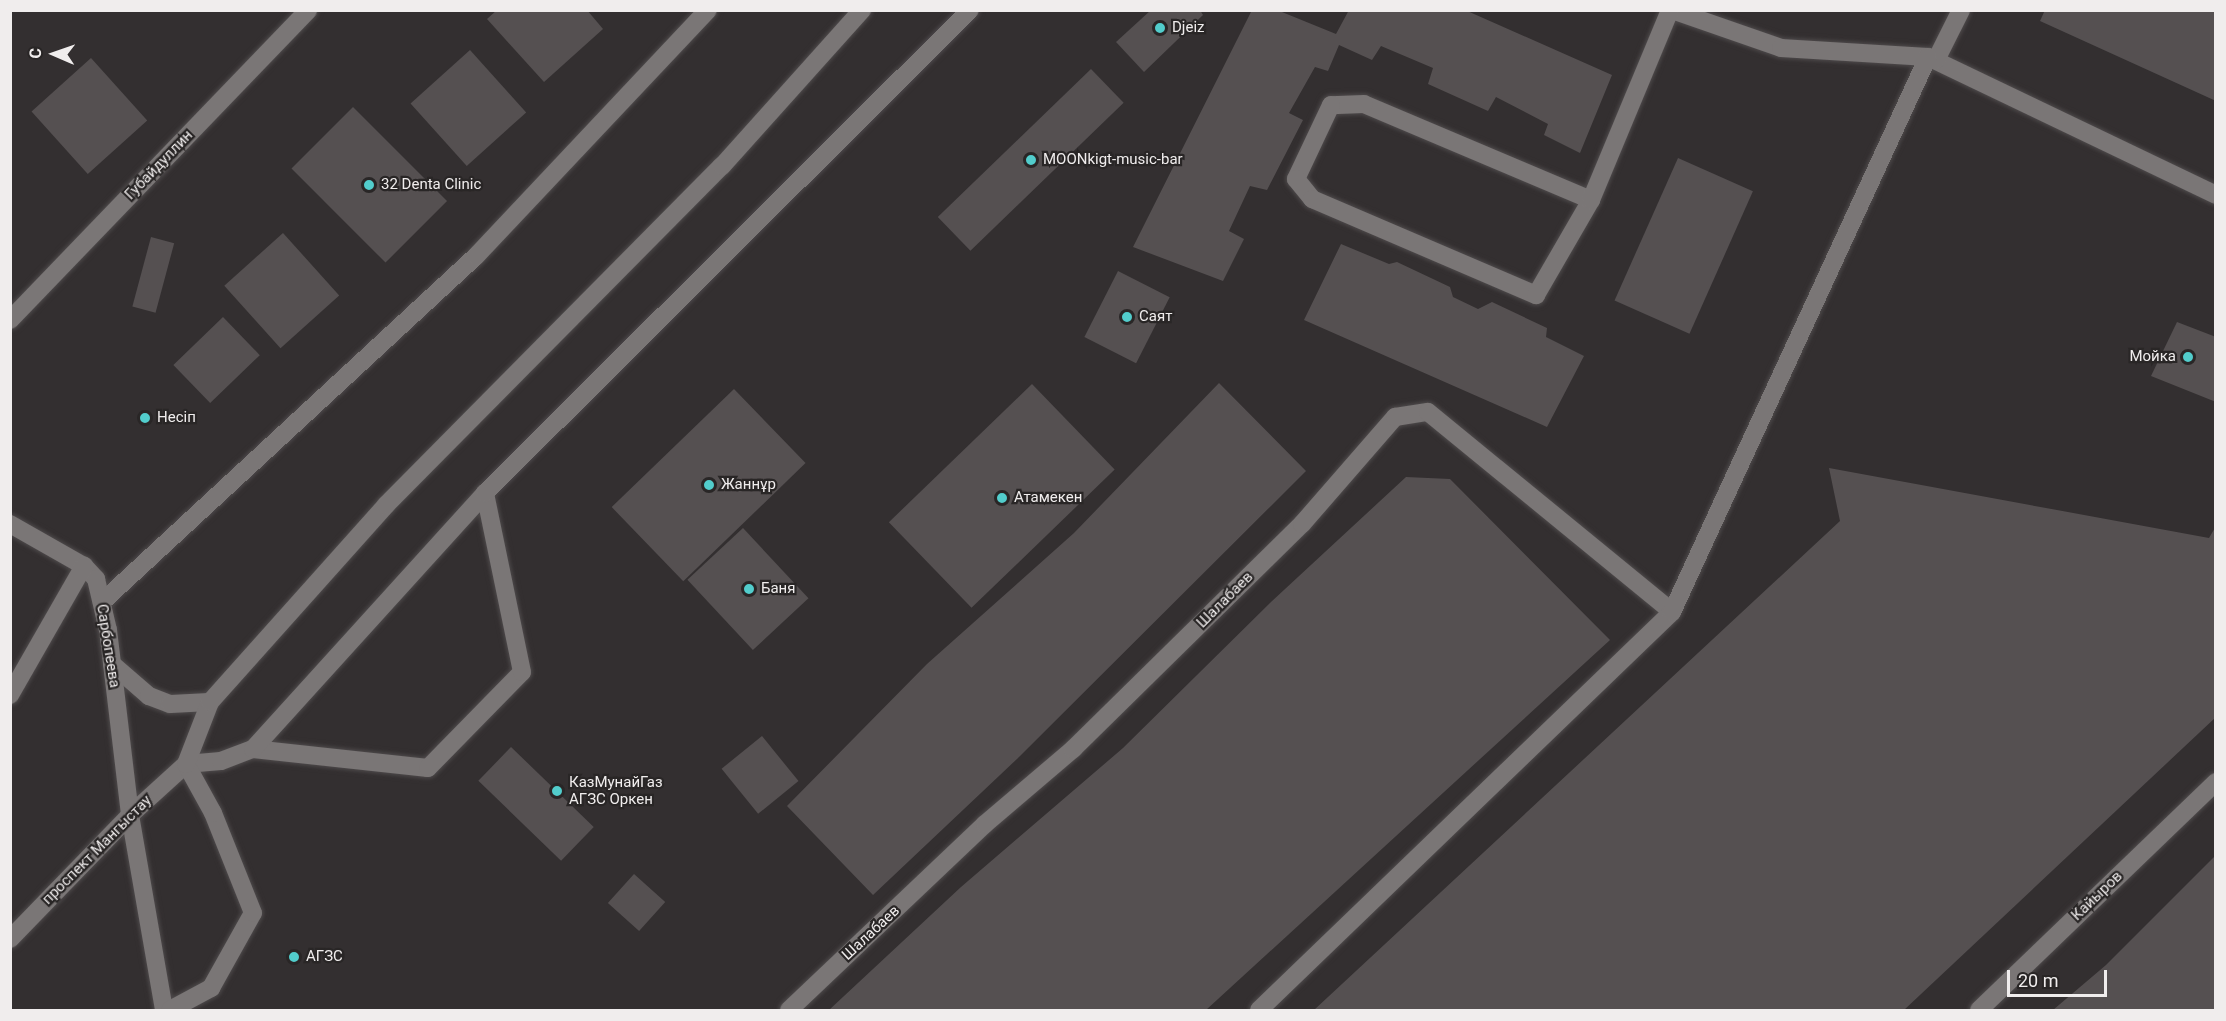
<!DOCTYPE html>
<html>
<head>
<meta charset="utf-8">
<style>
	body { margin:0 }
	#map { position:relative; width:2226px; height:1021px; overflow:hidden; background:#332f30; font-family:Roboto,sans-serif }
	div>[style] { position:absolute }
	.building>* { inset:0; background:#555051; transform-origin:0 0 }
	.roads { filter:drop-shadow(0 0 2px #4e4a4b) drop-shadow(0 0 2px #4e4a4b) }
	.minor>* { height:18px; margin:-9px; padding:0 9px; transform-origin:9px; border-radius:9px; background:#7a7676 }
	.dots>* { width:16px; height:16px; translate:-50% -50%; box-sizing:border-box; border:3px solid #292626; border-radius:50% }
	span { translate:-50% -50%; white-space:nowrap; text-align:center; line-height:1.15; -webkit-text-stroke:4.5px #292626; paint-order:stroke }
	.poi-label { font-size:15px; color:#f0eded }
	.left { translate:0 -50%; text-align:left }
	.right { translate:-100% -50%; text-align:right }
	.street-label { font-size:15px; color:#f0eded }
	.frame { position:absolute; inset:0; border:12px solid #f0eded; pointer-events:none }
	.north { position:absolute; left:24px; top:24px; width:60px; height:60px; -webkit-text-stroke:4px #292626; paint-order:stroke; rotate:272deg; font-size:16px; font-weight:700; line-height:24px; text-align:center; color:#f0eded }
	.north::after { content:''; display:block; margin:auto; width:21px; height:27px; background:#f0eded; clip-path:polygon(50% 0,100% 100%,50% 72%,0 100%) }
	.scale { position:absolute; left:2007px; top:970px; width:100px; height:27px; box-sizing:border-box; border:3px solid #f0eded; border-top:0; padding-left:8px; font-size:18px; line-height:21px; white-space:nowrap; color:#f0eded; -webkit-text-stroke:4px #292626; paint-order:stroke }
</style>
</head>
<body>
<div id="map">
	<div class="building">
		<div style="clip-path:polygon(497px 10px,587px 10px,603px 29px,544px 82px,487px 19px)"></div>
		<div style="clip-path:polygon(1151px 10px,1200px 10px,1203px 15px,1144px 72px,1116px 42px)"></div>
		<div style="clip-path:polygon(1252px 10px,1277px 10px,1336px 34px,1349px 10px,1465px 10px,1612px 75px,1580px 153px,1544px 135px,1548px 124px,1496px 97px,1488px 111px,1428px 84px,1433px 68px,1381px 46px,1372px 60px,1339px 45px,1328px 71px,1315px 67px,1289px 113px,1303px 120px,1267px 190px,1250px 186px,1229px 231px,1244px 239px,1223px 281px,1133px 247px)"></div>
		<div style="clip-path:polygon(2045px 10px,2216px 10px,2216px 101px,2040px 21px)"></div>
		<div style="left:470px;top:50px;width:84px;height:80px;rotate:48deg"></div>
		<div style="left:91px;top:58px;width:84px;height:80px;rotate:48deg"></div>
		<div style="left:1091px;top:69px;width:47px;height:213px;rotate:46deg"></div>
		<div style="left:353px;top:107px;width:133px;height:87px;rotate:45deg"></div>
		<div style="left:1678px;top:158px;width:82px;height:156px;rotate:24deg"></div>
		<div style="left:283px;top:233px;width:84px;height:79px;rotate:48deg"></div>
		<div style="left:151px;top:237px;width:24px;height:72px;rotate:15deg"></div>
		<div style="clip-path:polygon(1341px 244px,1389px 264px,1397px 262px,1450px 287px,1453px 297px,1478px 309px,1492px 302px,1547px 328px,1546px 337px,1584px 356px,1547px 427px,1304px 320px)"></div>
		<div style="left:1118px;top:271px;width:58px;height:74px;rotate:27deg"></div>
		<div style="left:223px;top:317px;width:53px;height:69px;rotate:46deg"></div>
		<div style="clip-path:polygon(2177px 322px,2216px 337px,2216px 402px,2151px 376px)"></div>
		<div style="clip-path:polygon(1219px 383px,1306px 471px,1018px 758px,873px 895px,787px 806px,927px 664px,1074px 533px)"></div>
		<div style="left:1032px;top:384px;width:119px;height:199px;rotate:46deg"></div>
		<div style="left:734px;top:389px;width:103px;height:170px;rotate:46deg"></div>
		<div style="clip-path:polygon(1829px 468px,2209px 538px,2216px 526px,2216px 717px,1904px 1010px,1314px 1010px,1840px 521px)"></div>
		<div style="clip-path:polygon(1406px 477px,1450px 479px,1610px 640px,1206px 1010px,829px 1010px,961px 887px,1123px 748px,1271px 602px)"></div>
		<div style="left:743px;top:528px;width:96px;height:76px;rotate:47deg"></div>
		<div style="left:762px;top:736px;width:58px;height:52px;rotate:51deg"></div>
		<div style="left:511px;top:747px;width:115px;height:47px;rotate:44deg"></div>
		<div style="clip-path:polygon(2216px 855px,2216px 1010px,2053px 1010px,2106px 965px)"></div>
		<div style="left:634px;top:874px;width:42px;height:39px;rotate:42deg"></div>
	</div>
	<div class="roads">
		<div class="minor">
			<div style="left:1672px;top:10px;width:115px;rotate:19.2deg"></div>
			<div style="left:1781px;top:48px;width:147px;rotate:3.5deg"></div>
			<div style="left:1928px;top:57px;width:319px;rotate:25.6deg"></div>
			<div style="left:1936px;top:60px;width:56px;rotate:-63.4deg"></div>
			<div style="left:1591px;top:200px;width:246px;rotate:-157.1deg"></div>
			<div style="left:1364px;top:104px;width:33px;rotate:178deg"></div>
			<div style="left:1331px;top:105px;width:82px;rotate:115.3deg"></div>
			<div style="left:1296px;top:179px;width:26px;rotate:51deg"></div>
			<div style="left:1312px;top:199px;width:244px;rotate:23.2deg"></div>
			<div style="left:1536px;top:295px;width:110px;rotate:-59.9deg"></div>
			<div style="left:1591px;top:200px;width:206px;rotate:-67.4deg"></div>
			<div style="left:10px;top:320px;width:430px;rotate:-46.1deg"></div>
			<div style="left:10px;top:524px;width:85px;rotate:29.6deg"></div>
			<div style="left:84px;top:566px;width:18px;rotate:47deg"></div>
			<div style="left:96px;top:579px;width:52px;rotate:76.8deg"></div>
			<div style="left:108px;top:630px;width:186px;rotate:83.2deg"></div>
			<div style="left:130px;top:815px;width:198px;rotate:80.1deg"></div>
			<div style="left:102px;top:602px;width:510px;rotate:-42.77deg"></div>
			<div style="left:476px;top:256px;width:338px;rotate:-46.7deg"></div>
			<div style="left:112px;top:664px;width:49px;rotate:40.9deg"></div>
			<div style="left:149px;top:696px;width:22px;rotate:21deg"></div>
			<div style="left:170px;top:704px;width:40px;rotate:-2.9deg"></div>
			<div style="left:10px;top:695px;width:149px;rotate:-60.2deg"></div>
			<div style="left:253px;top:749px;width:176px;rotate:6.2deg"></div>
			<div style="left:428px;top:768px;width:134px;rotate:-45.6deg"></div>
			<div style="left:522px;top:672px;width:183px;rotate:-101.7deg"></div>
			<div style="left:186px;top:764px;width:35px;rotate:-5deg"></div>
			<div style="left:221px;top:761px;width:34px;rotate:-21deg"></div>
			<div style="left:253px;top:749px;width:345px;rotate:-47.8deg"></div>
			<div style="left:485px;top:493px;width:684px;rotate:-44.88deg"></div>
			<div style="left:10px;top:939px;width:173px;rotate:-45.9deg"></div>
			<div style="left:130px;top:815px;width:76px;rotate:-42.3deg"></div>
			<div style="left:170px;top:1010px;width:47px;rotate:-28.2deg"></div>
			<div style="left:211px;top:988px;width:86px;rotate:-60.8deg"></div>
			<div style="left:253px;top:913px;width:108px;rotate:-111.8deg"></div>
			<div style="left:213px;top:813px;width:56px;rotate:-118.9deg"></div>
			<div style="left:186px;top:764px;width:66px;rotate:-68.8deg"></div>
			<div style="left:210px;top:702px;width:264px;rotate:-48.2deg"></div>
			<div style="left:386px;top:505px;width:477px;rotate:-45.3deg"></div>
			<div style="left:722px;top:166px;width:210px;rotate:-48.1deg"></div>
			<div style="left:789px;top:1010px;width:270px;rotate:-43.5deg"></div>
			<div style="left:985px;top:824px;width:116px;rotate:-40.4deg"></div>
			<div style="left:1073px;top:749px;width:321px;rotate:-44.5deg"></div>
			<div style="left:1302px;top:524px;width:142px;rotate:-49deg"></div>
			<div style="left:1395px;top:417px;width:33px;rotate:-9deg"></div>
			<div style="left:1428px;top:412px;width:315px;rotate:39.3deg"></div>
			<div style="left:1259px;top:1010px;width:574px;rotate:-43.94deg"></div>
			<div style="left:1672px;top:612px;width:611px;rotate:-65.24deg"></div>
			<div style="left:1979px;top:1010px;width:329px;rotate:-43.9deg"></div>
		</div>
	</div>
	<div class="dots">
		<div style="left:1160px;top:28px;background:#52cdcc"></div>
		<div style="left:1031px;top:160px;background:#52cdcc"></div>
		<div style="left:369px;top:185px;background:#52cdcc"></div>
		<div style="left:1127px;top:317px;background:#52cdcc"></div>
		<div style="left:2188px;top:357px;background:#52cdcc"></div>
		<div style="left:145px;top:418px;background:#52cdcc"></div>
		<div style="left:709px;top:485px;background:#52cdcc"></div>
		<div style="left:1002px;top:498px;background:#52cdcc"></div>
		<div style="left:749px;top:589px;background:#52cdcc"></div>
		<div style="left:557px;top:791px;background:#52cdcc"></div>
		<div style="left:294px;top:957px;background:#52cdcc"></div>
	</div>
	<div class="poi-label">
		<span class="left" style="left:1172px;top:28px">Djeiz</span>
		<span class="left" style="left:1043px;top:160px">MOONkigt-music-bar</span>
		<span class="left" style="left:381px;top:185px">32 Denta Clinic</span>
		<span class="left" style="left:1139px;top:317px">Саят</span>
		<span class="right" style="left:2176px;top:357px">Мойка</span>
		<span class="left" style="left:157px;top:418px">Несіп</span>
		<span class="left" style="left:721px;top:485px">Жаннұр</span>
		<span class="left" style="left:1014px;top:498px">Атамекен</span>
		<span class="left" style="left:761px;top:589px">Баня</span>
		<span class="left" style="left:569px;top:791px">КазМунайГаз<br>АГЗС Оркен</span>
		<span class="left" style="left:306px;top:957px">АГЗС</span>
	</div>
	<div class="street-label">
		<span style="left:159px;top:165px;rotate:-46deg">Губайдуллин</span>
		<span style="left:1225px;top:600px;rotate:-45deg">Шалабаев</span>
		<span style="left:108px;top:646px;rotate:81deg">Сарбопеева</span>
		<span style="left:97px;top:850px;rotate:-45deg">проспект Мангыстау</span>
		<span style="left:2097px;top:896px;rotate:-44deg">Кайыров</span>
		<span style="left:871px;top:933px;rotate:-43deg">Шалабаев</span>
	</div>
	<div class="frame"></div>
	<div class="north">С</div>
	<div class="scale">20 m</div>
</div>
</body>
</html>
